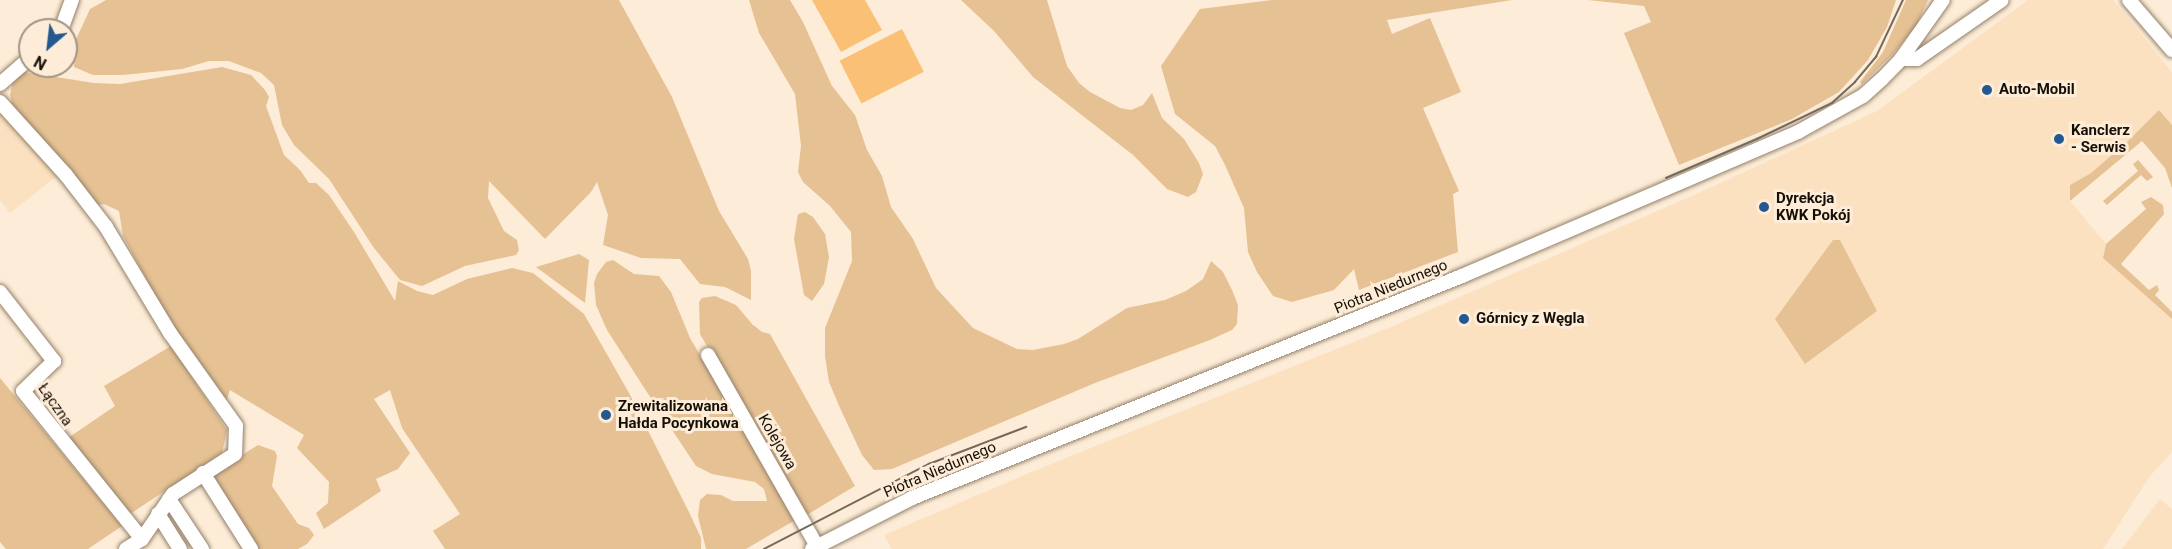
<!DOCTYPE html>
<html>
<head>
<meta charset="utf-8">
<style>
	body { margin:0 }
	#map { position:relative; width:2172px; height:549px; overflow:hidden; background:#fdecd7; font-family:Roboto,sans-serif }
	div>[style] { position:absolute }
	.built>* { inset:0; background:#fbe1c0 }
	.green>* { inset:0; background:#e6c194 }
	.water>* { inset:0; background:#f9c076; transform-origin:0 0 }
	.roads { filter:drop-shadow(0 0 2px #94816a) drop-shadow(0 0 2px #94816a) }
	.minor>* { height:14px; margin:-7px; padding:0 7px; transform-origin:7px; border-radius:7px; background:#fff }
	.tram>* { height:1.5px; margin:-0.75px; padding:0 0.75px; transform-origin:0.75px; border-radius:0.75px; background:#74695b }
	.dots>* { width:16px; height:16px; translate:-50% -50%; box-sizing:border-box; border:3px solid #fdecd7; border-radius:50% }
	span { translate:-50% -50%; white-space:nowrap; text-align:center; line-height:1.15; -webkit-text-stroke:6px #fdecd7; paint-order:stroke }
	.poi-label { font-size:15px; color:#160f06; font-weight:700 }
	.left { translate:0 -50%; text-align:left }
	.street-label { font-size:15px; color:#160f06 }
	.north { position:absolute; left:18px; top:18px; width:60px; height:60px; box-sizing:border-box; background:#fdecd7; border:2px solid #a19483; border-radius:50%; rotate:208deg; font-size:16px; font-weight:700; line-height:24px; text-align:center; color:#160f06 }
	.north::after { content:''; display:block; margin:auto; width:21px; height:27px; background:#235890; clip-path:polygon(50% 0,100% 100%,50% 72%,0 100%) }
</style>
</head>
<body>
<div id="map">
	<div class="built">
		<div style="clip-path:polygon(2028px 0,2113px 0,2172px 72px,2172px 125px,2159px 110px,2128px 141px,2091px 173px,2070px 185px,2070px 201px,2106px 244px,2103px 258px,2172px 319px,2172px 452px,2150px 476px,2103px 549px,892px 549px,884px 535px,1029px 473px,1393px 326px,1694px 195px,1877px 111px)"></div>
		<div style="clip-path:polygon(0 108px,57px 176px,10px 213px,0 200px)"></div>
		<div style="clip-path:polygon(2160px 499px,2172px 509px,2172px 549px,2122px 549px)"></div>
	</div>
	<div class="green">
		<div style="clip-path:polygon(106px 0,619px 0,672px 97px,719px 211px,748px 259px,751px 271px,751px 300px,725px 287px,700px 284px,680px 259px,641px 258px,603px 245px,608px 215px,597px 182px,591px 192px,545px 239px,489px 181px,488px 198px,504px 231px,517px 240px,519px 250px,516px 255px,465px 266px,422px 286px,400px 280px,374px 248px,329px 179px,294px 145px,282px 125px,274px 85px,261px 73px,229px 61px,209px 61px,182px 69px,123px 75px,93px 75px,74px 67px,72px 48px,90px 9px)"></div>
		<div style="clip-path:polygon(749px 0,790px 0,803px 22px,832px 86px,855px 115px,867px 150px,882px 176px,891px 207px,913px 239px,936px 288px,973px 328px,1017px 349px,1033px 350px,1064px 344px,1078px 339px,1127px 308px,1165px 300px,1186px 291px,1203px 279px,1211px 261px,1223px 272px,1232px 290px,1238px 305px,1237px 324px,1232px 330px,1210px 340px,1095px 383px,892px 469px,874px 470px,862px 455px,840px 408px,829px 382px,825px 356px,825px 328px,852px 261px,851px 232px,830px 206px,803px 182px,798px 172px,801px 146px,795px 94px,759px 33px)"></div>
		<div style="clip-path:polygon(961px 0,1047px 0,1067px 66px,1079px 83px,1090px 92px,1120px 108px,1131px 110px,1143px 105px,1152px 93px,1162px 118px,1184px 139px,1199px 163px,1203px 174px,1196px 192px,1188px 197px,1167px 189px,1133px 155px,1033px 77px,994px 31px)"></div>
		<div style="clip-path:polygon(1272px 0,1512px 0,1387px 20px,1392px 34px,1430px 18px,1461px 92px,1423px 108px,1459px 191px,1453px 194px,1458px 252px,1359px 290px,1354px 269px,1334px 290px,1292px 302px,1273px 296px,1257px 272px,1248px 252px,1244px 208px,1225px 165px,1215px 146px,1175px 114px,1161px 66px,1200px 9px)"></div>
		<div style="clip-path:polygon(1588px 0,1896px 0,1887px 27px,1868px 60px,1839px 92px,1792px 119px,1679px 165px,1624px 33px,1651px 22px,1644px 6px)"></div>
		<div style="clip-path:polygon(1906px 0,1928px 0,1916px 26px,1893px 54px,1862px 84px,1860px 82px,1883px 52px)"></div>
		<div style="clip-path:polygon(222px 67px,251px 75px,265px 90px,269px 97px,266px 106px,284px 155px,300px 170px,309px 183px,316px 183px,329px 195px,354px 232px,395px 301px,398px 281px,417px 291px,433px 295px,467px 279px,512px 268px,533px 273px,584px 314px,629px 393px,689px 512px,701px 538px,701px 549px,445px 549px,433px 531px,460px 514px,402px 428px,390px 390px,374px 399px,410px 453px,398px 469px,376px 479px,381px 491px,324px 529px,316px 513px,328px 503px,329px 482px,297px 448px,304px 435px,230px 390px,225px 405px,173px 330px,123px 236px,119px 211px,104px 204px,97px 205px,22px 116px,12px 104px,10px 95px,13px 81px,24px 72px,94px 83px,120px 84px)"></div>
		<div style="clip-path:polygon(2159px 110px,2172px 125px,2172px 188px,2165px 168px,2142px 141px,2070px 201px,2070px 185px,2091px 173px,2128px 141px)"></div>
		<div style="clip-path:polygon(2138px 160px,2153px 177px,2147px 181px,2141px 175px,2107px 205px,2103px 201px,2138px 171px,2133px 164px)"></div>
		<div style="clip-path:polygon(2151px 197px,2163px 205px,2164px 214px,2121px 264px,2149px 290px,2157px 285px,2159px 290px,2155px 295px,2172px 312px,2172px 319px,2103px 258px,2106px 244px,2146px 209px,2141px 202px)"></div>
		<div style="clip-path:polygon(805px 212px,813px 217px,825px 234px,829px 257px,824px 284px,812px 301px,804px 295px,794px 239px,798px 214px)"></div>
		<div style="clip-path:polygon(1833px 240px,1840px 240px,1877px 311px,1805px 364px,1775px 319px)"></div>
		<div style="clip-path:polygon(579px 254px,589px 260px,585px 303px,536px 267px)"></div>
		<div style="clip-path:polygon(613px 260px,634px 274px,659px 276px,671px 292px,690px 338px,797px 519px,746px 549px,706px 549px,698px 516px,700px 500px,707px 494px,721px 495px,733px 501px,767px 501px,764px 489px,755px 482px,712px 474px,696px 466px,643px 386px,607px 330px,596px 305px,594px 283px,597px 274px,606px 262px)"></div>
		<div style="clip-path:polygon(715px 296px,736px 305px,752px 324px,762px 332px,770px 334px,855px 486px,805px 516px,700px 334px,699px 302px,702px 298px)"></div>
		<div style="clip-path:polygon(171px 346px,227px 430px,222px 453px,127px 516px,65px 440px,115px 406px,104px 386px)"></div>
		<div style="clip-path:polygon(0 378px,122px 526px,88px 549px,6px 549px,0 542px)"></div>
		<div style="clip-path:polygon(258px 445px,275px 451px,277px 456px,272px 486px,298px 524px,309px 528px,314px 535px,307px 544px,298px 549px,259px 549px,217px 485px,215px 475px,218px 470px)"></div>
	</div>
	<div class="water">
		<div style="clip-path:polygon(812px 0,865px 0,882px 30px,841px 52px)"></div>
		<div style="left:902px;top:29px;width:48px;height:70px;rotate:63deg"></div>
	</div>
	<div class="roads">
		<div class="minor">
			<div style="left:2129px;top:0;width:66px;rotate:49.3deg"></div>
			<div style="left:61px;top:30px;width:32px;rotate:-70deg"></div>
			<div style="left:1901px;top:59px;width:16px"></div>
			<div style="left:1917px;top:59px;width:103px;rotate:-34.8deg"></div>
			<div style="left:0;top:84px;width:40px;rotate:-41deg"></div>
			<div style="left:0;top:102px;width:98px;rotate:47.9deg"></div>
			<div style="left:66px;top:175px;width:66px;rotate:52.4deg"></div>
			<div style="left:106px;top:227px;width:124px;rotate:58.9deg"></div>
			<div style="left:170px;top:333px;width:114px;rotate:54.6deg"></div>
			<div style="left:236px;top:426px;width:28px;rotate:92deg"></div>
			<div style="left:235px;top:454px;width:74px;rotate:147.2deg"></div>
			<div style="left:173px;top:494px;width:55px;rotate:124.6deg"></div>
			<div style="left:142px;top:539px;width:19px;rotate:148deg"></div>
			<div style="left:0;top:292px;width:88px;rotate:52deg"></div>
			<div style="left:54px;top:361px;width:43px;rotate:135.9deg"></div>
			<div style="left:23px;top:391px;width:190px;rotate:51.2deg"></div>
			<div style="left:708px;top:355px;width:220px;rotate:60.3deg"></div>
			<div style="left:203px;top:473px;width:90px;rotate:57.7deg"></div>
			<div style="left:169px;top:499px;width:60px;rotate:56.6deg"></div>
			<div style="left:158px;top:514px;width:41px;rotate:57.8deg"></div>
			<div style="left:812px;top:549px;width:112px;rotate:-27deg"></div>
			<div style="left:912px;top:498px;width:593px;rotate:-21.98deg"></div>
			<div style="left:1462px;top:276px;width:366px;rotate:-23.2deg"></div>
			<div style="left:1798px;top:132px;width:74px;rotate:-29deg"></div>
			<div style="left:1863px;top:96px;width:25px;rotate:-42deg"></div>
			<div style="left:1882px;top:79px;width:28px;rotate:-46deg"></div>
			<div style="left:1901px;top:59px;width:72px;rotate:-54.6deg"></div>
		</div>
	</div>
	<div class="tram">
		<div style="left:1666px;top:178px;width:99px;rotate:-23.2deg"></div>
		<div style="left:1757px;top:139px;width:83px;rotate:-25.6deg"></div>
		<div style="left:1832px;top:103px;width:31px;rotate:-42deg"></div>
		<div style="left:1855px;top:82px;width:33px;rotate:-50deg"></div>
		<div style="left:1876px;top:57px;width:63px;rotate:-64.7deg"></div>
		<div style="left:764px;top:549px;width:186px;rotate:-27.3deg"></div>
		<div style="left:929px;top:464px;width:104px;rotate:-20.9deg"></div>
	</div>
	<div class="dots">
		<div style="left:1987px;top:90px;background:#235890"></div>
		<div style="left:2059px;top:139px;background:#235890"></div>
		<div style="left:1764px;top:207px;background:#235890"></div>
		<div style="left:1464px;top:319px;background:#235890"></div>
		<div style="left:606px;top:415px;background:#235890"></div>
	</div>
	<div class="poi-label">
		<span class="left" style="left:1999px;top:90px">Auto-Mobil</span>
		<span class="left" style="left:2071px;top:139px">Kanclerz<br>- Serwis</span>
		<span class="left" style="left:1776px;top:207px">Dyrekcja<br>KWK Pokój</span>
		<span class="left" style="left:1476px;top:319px">Górnicy z Węgla</span>
		<span class="left" style="left:618px;top:415px">Zrewitalizowana<br>Hałda Pocynkowa</span>
	</div>
	<div class="street-label">
		<span style="left:1391px;top:287px;rotate:-22deg">Piotra Niedurnego</span>
		<span style="left:55px;top:405px;rotate:55deg">Łączna</span>
		<span style="left:777px;top:442px;rotate:60deg">Kolejowa</span>
		<span style="left:940px;top:470px;rotate:-23deg">Piotra Niedurnego</span>
	</div>
	<div class="north">N</div>
</div>
</body>
</html>
